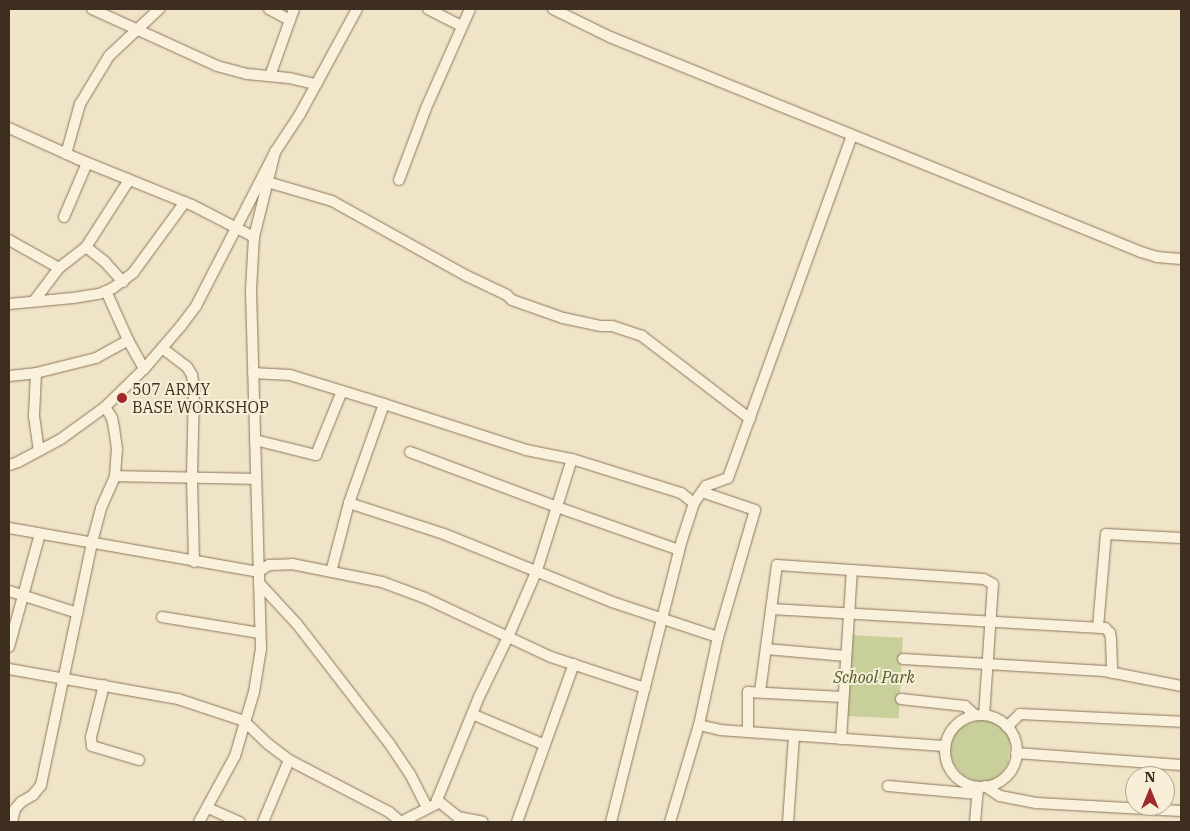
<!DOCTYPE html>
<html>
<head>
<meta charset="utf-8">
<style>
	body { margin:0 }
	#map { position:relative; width:1190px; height:831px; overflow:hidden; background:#f0e4c8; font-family:"IBM Plex Serif",serif }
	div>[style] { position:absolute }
	.green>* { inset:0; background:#c9cf9b; transform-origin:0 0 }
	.roads { filter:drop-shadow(0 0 1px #8d765c) drop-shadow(0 0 1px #8d765c) }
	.minor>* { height:10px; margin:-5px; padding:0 5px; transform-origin:5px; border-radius:5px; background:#faf1dc }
	.minor>.ring { margin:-5px; padding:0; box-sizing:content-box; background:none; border:10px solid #faf1dc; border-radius:50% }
	.dots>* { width:14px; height:14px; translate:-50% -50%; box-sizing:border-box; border:2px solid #f7eed8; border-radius:50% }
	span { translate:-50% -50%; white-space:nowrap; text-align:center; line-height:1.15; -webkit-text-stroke:4px #f7eed8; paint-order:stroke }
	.poi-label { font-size:16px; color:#3d2e20 }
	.left { translate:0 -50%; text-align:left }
	.park-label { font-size:16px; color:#4d5a26; font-style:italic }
	.frame { position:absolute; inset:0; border:10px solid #3d2e20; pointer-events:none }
	.north { position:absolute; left:1125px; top:766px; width:50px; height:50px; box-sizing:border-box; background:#f7eed8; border:1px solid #ada18e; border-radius:50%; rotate:0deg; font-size:14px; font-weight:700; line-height:20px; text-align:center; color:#3d2e20 }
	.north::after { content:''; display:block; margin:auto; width:18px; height:22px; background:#9e2a2b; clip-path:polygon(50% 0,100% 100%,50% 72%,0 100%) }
</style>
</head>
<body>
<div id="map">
	<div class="green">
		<div style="left:851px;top:635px;width:52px;height:81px;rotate:3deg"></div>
		<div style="clip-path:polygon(985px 718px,1006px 730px,1010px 740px,1008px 764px,999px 776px,986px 783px,974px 781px,963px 775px,954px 764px,950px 753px,951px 742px,959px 727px)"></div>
	</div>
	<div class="roads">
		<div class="minor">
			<div style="left:92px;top:9px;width:137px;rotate:24.5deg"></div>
			<div style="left:217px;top:66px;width:31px;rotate:15deg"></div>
			<div style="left:247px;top:74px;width:42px;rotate:5.4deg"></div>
			<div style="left:289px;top:78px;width:28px;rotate:13deg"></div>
			<div style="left:269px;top:9px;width:24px;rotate:28deg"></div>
			<div style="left:428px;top:9px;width:38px;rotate:27deg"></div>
			<div style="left:553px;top:9px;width:64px;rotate:26.2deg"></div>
			<div style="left:610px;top:37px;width:573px;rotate:22.04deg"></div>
			<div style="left:1141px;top:252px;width:17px;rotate:17deg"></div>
			<div style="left:1157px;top:257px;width:24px;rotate:5deg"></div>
			<div style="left:270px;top:76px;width:71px;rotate:-70.3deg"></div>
			<div style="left:9px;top:128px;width:76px;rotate:24.2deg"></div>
			<div style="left:78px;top:159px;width:123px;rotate:22deg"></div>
			<div style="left:192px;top:205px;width:70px;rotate:27.3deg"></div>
			<div style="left:66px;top:154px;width:52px;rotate:-74.4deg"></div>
			<div style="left:80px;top:104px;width:56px;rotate:-58.9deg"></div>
			<div style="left:109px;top:56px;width:69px;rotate:-43.2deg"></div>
			<div style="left:399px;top:180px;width:77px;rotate:-69.4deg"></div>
			<div style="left:426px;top:108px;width:108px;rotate:-66deg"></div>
			<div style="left:264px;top:181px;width:71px;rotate:16.4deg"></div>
			<div style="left:332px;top:201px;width:154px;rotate:29.1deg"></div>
			<div style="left:467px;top:276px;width:44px;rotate:25.4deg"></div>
			<div style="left:507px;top:295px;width:7px;rotate:45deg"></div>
			<div style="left:512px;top:300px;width:54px;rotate:19.4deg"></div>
			<div style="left:563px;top:318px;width:39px;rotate:12deg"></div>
			<div style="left:601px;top:326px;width:11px"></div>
			<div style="left:612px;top:326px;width:32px;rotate:18deg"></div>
			<div style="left:642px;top:336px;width:136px;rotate:37.5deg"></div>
			<div style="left:64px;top:217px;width:59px;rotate:-66.9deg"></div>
			<div style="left:9px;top:240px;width:57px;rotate:29.2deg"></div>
			<div style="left:86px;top:247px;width:24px;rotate:38deg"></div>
			<div style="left:105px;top:262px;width:27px;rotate:48deg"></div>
			<div style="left:106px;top:291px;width:54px;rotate:65.8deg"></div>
			<div style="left:128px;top:340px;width:33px;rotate:61deg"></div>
			<div style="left:34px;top:301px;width:41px;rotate:-52.9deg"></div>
			<div style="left:59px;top:268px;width:34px;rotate:-38deg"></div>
			<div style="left:86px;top:247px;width:80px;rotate:-57.3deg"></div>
			<div style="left:9px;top:304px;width:64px;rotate:-5.4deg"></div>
			<div style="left:73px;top:298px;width:26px;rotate:-9deg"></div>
			<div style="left:99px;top:294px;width:15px;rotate:-23deg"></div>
			<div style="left:113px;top:288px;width:25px;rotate:-37deg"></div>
			<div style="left:133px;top:273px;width:88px;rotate:-53.8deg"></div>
			<div style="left:162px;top:348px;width:31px;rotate:37deg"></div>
			<div style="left:187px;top:367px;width:9px;rotate:58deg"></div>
			<div style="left:192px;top:375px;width:13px;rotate:81deg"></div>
			<div style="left:194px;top:388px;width:91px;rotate:91.3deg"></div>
			<div style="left:192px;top:479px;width:83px;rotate:88.6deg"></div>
			<div style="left:36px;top:373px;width:43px;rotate:92.7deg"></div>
			<div style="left:34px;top:416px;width:35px;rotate:82deg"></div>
			<div style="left:253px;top:373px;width:37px;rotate:3deg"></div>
			<div style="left:290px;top:375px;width:98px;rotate:17.1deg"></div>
			<div style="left:384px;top:404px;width:105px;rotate:109.5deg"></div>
			<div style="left:349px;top:503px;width:71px;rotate:104.6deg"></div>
			<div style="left:9px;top:376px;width:27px;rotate:-6deg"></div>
			<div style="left:36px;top:373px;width:62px;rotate:-14deg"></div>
			<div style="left:96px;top:358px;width:37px;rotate:-29deg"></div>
			<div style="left:384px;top:404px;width:149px;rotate:17.9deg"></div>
			<div style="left:526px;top:450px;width:47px;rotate:11.1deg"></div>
			<div style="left:572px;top:459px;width:114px;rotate:17.3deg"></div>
			<div style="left:681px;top:493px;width:16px;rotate:38deg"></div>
			<div style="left:255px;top:440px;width:63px;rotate:13.8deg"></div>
			<div style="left:316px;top:455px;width:69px;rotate:-67.9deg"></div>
			<div style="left:410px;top:452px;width:157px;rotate:20.5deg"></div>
			<div style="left:557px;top:507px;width:129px;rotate:19.4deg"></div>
			<div style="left:9px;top:465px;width:9px;rotate:-18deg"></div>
			<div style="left:18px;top:462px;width:49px;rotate:-28.1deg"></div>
			<div style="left:61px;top:439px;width:54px;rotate:-36deg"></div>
			<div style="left:105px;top:407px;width:54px;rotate:-44.3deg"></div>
			<div style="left:144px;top:369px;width:57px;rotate:-49.3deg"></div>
			<div style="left:181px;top:326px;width:25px;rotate:-53deg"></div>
			<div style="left:196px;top:306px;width:173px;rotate:-62.8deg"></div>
			<div style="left:275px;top:152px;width:45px;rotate:-56.7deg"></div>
			<div style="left:300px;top:114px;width:119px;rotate:-61.5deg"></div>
			<div style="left:115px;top:476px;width:141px;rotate:1.2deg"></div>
			<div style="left:702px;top:492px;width:56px;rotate:18.8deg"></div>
			<div style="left:755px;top:510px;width:132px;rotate:106.2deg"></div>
			<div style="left:718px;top:637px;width:90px;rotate:102.2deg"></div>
			<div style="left:699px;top:725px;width:23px;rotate:13deg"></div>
			<div style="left:721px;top:730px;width:225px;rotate:4.1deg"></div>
			<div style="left:349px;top:503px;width:100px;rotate:18.1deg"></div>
			<div style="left:444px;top:534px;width:181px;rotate:22deg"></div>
			<div style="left:612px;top:602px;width:112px;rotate:18.3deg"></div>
			<div style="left:9px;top:528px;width:253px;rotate:10deg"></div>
			<div style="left:258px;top:572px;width:13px;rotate:-32deg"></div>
			<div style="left:269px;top:565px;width:23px;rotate:-2deg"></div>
			<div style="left:292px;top:564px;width:92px;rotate:11.3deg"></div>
			<div style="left:382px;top:582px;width:46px;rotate:20.4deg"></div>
			<div style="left:425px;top:598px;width:139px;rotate:25.1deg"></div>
			<div style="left:551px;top:657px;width:99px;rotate:18.3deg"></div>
			<div style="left:259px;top:583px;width:56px;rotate:47.2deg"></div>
			<div style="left:297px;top:624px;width:150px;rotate:52.3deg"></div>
			<div style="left:389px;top:743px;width:37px;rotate:56deg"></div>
			<div style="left:410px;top:774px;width:38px;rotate:63deg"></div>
			<div style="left:9px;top:591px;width:72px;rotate:17.7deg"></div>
			<div style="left:771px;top:609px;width:335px;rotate:3.3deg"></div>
			<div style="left:1105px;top:628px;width:7px;rotate:45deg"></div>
			<div style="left:1110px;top:633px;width:6px;rotate:81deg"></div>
			<div style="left:1111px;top:639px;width:34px;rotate:88deg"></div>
			<div style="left:162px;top:617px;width:99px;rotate:9.3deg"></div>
			<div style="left:1098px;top:627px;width:93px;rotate:-85.1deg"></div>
			<div style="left:1106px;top:534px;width:75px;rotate:3.1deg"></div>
			<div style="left:9px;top:647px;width:117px;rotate:-74.7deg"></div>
			<div style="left:766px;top:649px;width:80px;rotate:5deg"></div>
			<div style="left:903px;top:659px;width:201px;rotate:3.4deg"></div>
			<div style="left:1104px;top:671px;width:78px;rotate:11deg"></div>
			<div style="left:9px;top:669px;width:172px;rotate:10.1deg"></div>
			<div style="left:178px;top:699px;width:70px;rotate:18.4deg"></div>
			<div style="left:244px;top:721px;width:33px;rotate:44deg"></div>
			<div style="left:268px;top:744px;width:26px;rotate:37deg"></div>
			<div style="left:289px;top:760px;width:113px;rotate:27.5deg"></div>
			<div style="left:389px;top:812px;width:16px;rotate:40deg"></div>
			<div style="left:104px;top:685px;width:54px;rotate:104deg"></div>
			<div style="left:91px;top:737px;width:9px;rotate:84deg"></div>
			<div style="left:92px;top:746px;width:49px;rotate:16.6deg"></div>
			<div style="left:760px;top:692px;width:128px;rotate:-82.4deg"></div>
			<div style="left:777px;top:565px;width:207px;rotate:3.9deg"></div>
			<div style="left:984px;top:579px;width:10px;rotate:29deg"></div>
			<div style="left:993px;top:584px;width:131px;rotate:93.9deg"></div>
			<div style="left:901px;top:699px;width:64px;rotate:6.2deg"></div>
			<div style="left:965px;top:706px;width:13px;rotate:42deg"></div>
			<div style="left:472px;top:714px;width:79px;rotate:23deg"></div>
			<div class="ring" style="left:945px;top:715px;width:62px;height:62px"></div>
			<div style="left:1007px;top:727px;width:18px;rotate:-45deg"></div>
			<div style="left:1020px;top:714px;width:161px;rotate:2.8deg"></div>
			<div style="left:748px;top:732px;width:40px;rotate:-90deg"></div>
			<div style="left:748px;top:692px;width:95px;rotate:3deg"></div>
			<div style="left:841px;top:739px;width:169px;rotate:-86.3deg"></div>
			<div style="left:1016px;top:753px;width:165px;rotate:4.2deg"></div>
			<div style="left:888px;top:786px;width:90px;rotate:5.1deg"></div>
			<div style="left:985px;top:786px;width:18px;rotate:34deg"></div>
			<div style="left:1000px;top:796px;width:38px;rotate:11deg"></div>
			<div style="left:1037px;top:803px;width:144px;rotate:3.2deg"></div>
			<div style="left:437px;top:800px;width:27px;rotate:39deg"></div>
			<div style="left:458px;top:817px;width:25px;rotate:11deg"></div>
			<div style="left:208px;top:808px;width:35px;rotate:24deg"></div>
			<div style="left:12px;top:822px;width:13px;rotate:-77deg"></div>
			<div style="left:15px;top:809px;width:9px;rotate:-49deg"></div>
			<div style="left:21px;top:802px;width:14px;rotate:-30deg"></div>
			<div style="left:33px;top:795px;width:13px;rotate:-51deg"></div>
			<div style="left:41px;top:785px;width:248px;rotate:-78.1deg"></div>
			<div style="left:92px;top:542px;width:35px;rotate:-75deg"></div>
			<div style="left:101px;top:508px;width:35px;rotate:-66deg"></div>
			<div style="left:115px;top:476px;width:27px;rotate:-86deg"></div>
			<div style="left:117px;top:449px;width:21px;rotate:-98deg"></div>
			<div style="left:114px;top:428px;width:10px;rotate:-101deg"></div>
			<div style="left:112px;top:418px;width:13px;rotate:-122deg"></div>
			<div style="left:199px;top:822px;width:75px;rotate:-61.4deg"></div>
			<div style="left:235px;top:756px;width:67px;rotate:-73.5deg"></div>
			<div style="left:254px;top:692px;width:44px;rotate:-80.8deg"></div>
			<div style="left:261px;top:649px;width:359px;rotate:-91.6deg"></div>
			<div style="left:251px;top:290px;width:53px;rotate:-86.8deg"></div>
			<div style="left:254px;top:237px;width:88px;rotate:-76.1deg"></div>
			<div style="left:263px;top:822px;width:67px;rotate:-67.2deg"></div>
			<div style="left:401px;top:822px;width:39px;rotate:-27deg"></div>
			<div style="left:436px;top:804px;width:4px;rotate:-76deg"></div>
			<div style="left:437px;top:800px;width:111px;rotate:-67.8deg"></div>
			<div style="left:479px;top:697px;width:67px;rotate:-64.2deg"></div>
			<div style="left:508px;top:637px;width:73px;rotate:-66.6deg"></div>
			<div style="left:537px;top:570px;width:116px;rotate:-72.5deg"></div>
			<div style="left:517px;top:822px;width:168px;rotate:-70.2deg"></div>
			<div style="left:611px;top:822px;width:291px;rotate:-75.9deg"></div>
			<div style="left:682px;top:540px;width:39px;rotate:-72deg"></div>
			<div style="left:694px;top:503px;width:21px;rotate:-55deg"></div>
			<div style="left:706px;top:486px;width:23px;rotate:-20deg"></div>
			<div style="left:728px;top:478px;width:364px;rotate:-70.1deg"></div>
			<div style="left:670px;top:822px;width:101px;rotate:-73.4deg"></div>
			<div style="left:788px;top:822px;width:86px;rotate:-86deg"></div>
			<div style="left:975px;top:822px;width:34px;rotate:-85deg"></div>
		</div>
	</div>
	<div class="dots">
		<div style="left:122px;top:398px;background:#9e2a2b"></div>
	</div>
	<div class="poi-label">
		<span class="left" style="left:132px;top:398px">507 ARMY<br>BASE WORKSHOP</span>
	</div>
	<div class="park-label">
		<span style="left:874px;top:677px">School Park</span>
	</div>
	<div class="frame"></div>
	<div class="north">N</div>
</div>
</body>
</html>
